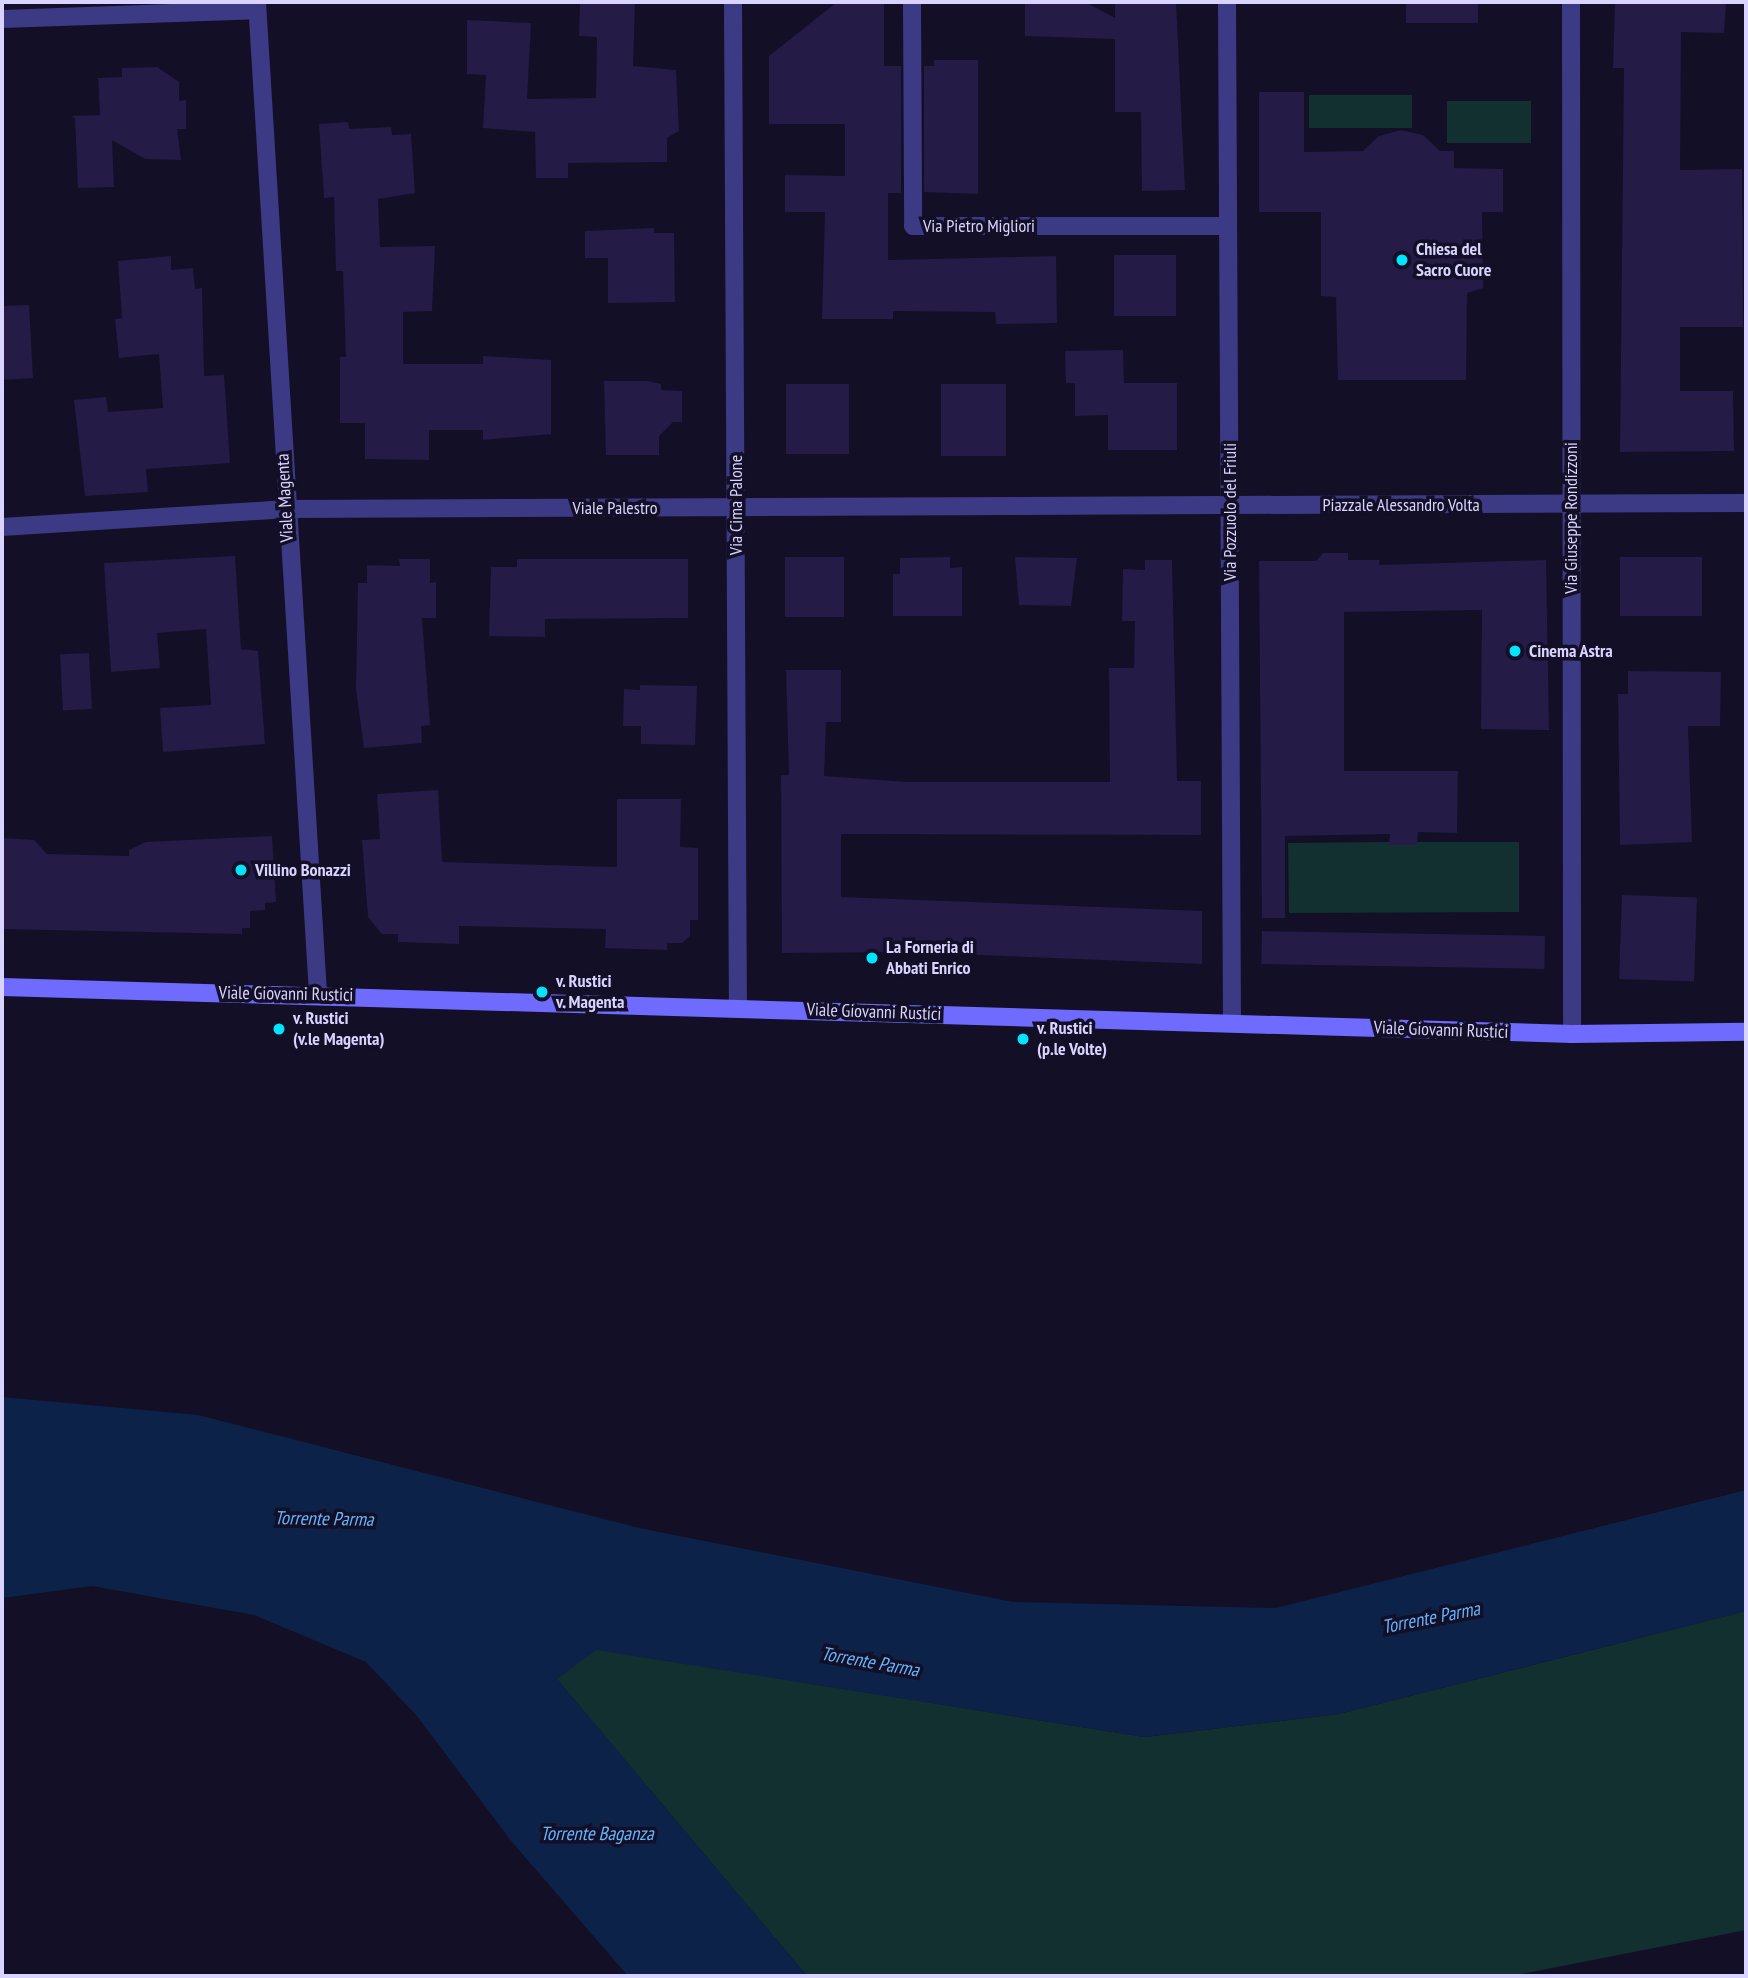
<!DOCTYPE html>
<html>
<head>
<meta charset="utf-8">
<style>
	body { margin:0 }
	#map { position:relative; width:1748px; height:1978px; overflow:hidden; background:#130f26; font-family:"PT Sans Narrow",sans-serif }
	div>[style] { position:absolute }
	.green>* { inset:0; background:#12302f; transform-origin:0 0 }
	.water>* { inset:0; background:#0c2248 }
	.building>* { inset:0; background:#241b47; transform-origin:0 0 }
	.minor>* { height:18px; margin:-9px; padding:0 9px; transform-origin:9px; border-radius:9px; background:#3d3a85 }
	.secondary>* { height:18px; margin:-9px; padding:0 9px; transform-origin:9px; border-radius:9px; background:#6f6bff }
	.dots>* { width:19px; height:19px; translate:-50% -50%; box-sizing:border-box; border:4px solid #130f26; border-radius:50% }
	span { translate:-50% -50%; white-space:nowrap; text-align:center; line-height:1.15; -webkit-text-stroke:7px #130f26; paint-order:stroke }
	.street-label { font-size:18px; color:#d9d4ff }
	.poi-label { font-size:18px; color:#d9d4ff; font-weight:700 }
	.left { translate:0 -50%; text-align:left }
	.water-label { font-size:19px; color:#62b6ff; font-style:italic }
	.frame { position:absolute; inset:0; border:4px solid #d9d4ff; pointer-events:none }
</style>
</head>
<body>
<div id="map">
	<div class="green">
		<div style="left:1412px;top:95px;width:33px;height:103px;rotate:90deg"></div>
		<div style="left:1447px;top:101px;width:84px;height:42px"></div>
		<div style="clip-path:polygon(1389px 842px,1519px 842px,1519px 912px,1289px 913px,1288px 843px)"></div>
		<div style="clip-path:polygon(1746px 1611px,1746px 1930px,1511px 1976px,807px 1976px,556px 1678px,596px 1649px,1144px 1737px,1339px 1714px)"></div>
	</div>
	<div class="water">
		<div style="clip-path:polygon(2px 1397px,198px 1415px,639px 1528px,1013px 1602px,1276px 1608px,1746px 1490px,1746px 1611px,1339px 1714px,1144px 1737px,596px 1650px,557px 1679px,807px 1976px,628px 1976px,512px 1842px,417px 1716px,366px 1662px,254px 1615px,92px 1586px,2px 1598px)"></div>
	</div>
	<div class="building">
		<div style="clip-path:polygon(580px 2px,635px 2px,633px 66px,676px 70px,679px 131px,667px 138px,667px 162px,568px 163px,568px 178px,536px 178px,535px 132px,483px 128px,486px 75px,467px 74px,467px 20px,531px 23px,527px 99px,596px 98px,597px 37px,579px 36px)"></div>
		<div style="clip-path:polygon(837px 2px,884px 2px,884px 66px,901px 66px,901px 193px,888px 193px,888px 260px,1056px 256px,1057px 323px,996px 324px,995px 312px,893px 311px,893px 319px,822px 319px,825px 212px,785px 212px,785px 175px,845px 176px,845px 124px,769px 124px,769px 56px)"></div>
		<div style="clip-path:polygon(1025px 2px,1085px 2px,1115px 18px,1115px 2px,1176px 2px,1185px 190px,1142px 191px,1141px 112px,1115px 112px,1115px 39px,1025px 36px)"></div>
		<div style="left:1406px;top:2px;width:72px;height:21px"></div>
		<div style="clip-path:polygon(1615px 2px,1726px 2px,1724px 33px,1681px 32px,1680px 170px,1742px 169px,1743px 327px,1680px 327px,1680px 391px,1733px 391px,1734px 451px,1620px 452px,1624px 68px,1613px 68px)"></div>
		<div style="clip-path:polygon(934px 60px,978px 60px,978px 194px,924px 192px,924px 66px,934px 66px)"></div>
		<div style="clip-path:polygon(157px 67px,179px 82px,179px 101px,186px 100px,186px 129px,177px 129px,181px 160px,145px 159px,112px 140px,114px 187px,78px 188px,75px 118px,71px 116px,100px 115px,98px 78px,122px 77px,122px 68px)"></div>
		<div style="clip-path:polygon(1259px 92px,1304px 92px,1304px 152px,1363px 151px,1379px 136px,1401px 130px,1423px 135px,1440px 151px,1454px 151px,1454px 168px,1503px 169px,1503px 212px,1482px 212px,1483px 288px,1467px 293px,1466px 380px,1338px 380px,1336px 297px,1321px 296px,1321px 212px,1259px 212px)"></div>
		<div style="clip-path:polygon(348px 122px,349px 129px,391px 127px,392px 135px,411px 134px,415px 193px,378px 199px,380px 247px,435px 246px,432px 311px,403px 312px,403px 364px,483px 364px,483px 356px,551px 360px,551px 434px,483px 440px,483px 430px,429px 430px,429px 460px,365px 459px,365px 423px,340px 423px,340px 357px,346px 357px,343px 271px,336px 271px,334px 197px,324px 198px,319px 124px)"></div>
		<div style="clip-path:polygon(654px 228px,654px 233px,674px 233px,675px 302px,608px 303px,608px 258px,585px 258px,585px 231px)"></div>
		<div style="left:1114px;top:255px;width:62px;height:61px"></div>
		<div style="clip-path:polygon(171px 256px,171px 270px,193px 268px,195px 289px,202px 288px,204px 376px,224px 375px,230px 463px,146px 469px,148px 492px,85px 496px,74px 400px,106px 397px,108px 412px,163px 408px,159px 354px,119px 358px,115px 319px,122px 318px,118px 261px)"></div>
		<div style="clip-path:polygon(29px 305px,33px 378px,2px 380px,2px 306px)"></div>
		<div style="clip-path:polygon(1123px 350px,1124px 383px,1177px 383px,1177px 450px,1108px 450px,1108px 415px,1075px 416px,1075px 383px,1066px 383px,1065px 351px)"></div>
		<div style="clip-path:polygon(604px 381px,647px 381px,661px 384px,661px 390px,682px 391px,682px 422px,673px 422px,659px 436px,659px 455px,606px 455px)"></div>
		<div style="left:786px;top:384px;width:63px;height:70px"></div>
		<div style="left:941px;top:384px;width:65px;height:72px"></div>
		<div style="clip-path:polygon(1323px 553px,1348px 553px,1348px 560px,1379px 560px,1379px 565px,1546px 560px,1549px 730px,1481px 729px,1482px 610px,1344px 612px,1344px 771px,1458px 771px,1457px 833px,1418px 832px,1417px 845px,1389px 845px,1390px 834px,1285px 836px,1285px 918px,1262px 918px,1259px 561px,1316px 561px)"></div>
		<div style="clip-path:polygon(235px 556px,241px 649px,258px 651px,265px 744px,163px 752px,160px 708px,211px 705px,206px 629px,157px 633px,160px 668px,111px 672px,104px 563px)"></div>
		<div style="left:844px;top:557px;width:60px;height:59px;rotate:90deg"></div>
		<div style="clip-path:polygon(950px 557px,950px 568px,962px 567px,962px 616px,893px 616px,893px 574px,900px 574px,900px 558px)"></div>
		<div style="clip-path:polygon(1015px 557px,1077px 558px,1071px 606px,1019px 605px)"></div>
		<div style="left:1620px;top:557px;width:82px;height:59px"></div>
		<div style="clip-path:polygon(399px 559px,430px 559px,430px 583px,436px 582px,436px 618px,422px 618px,430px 725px,421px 726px,422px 743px,364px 748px,356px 689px,358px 583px,367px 583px,367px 565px,400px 566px)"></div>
		<div style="clip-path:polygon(517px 559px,688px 559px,688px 618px,545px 619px,545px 637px,489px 636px,491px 567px,517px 567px)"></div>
		<div style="clip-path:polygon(1145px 560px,1172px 560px,1177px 781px,1201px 781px,1201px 835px,841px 834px,841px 897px,1202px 911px,1202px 964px,907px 952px,782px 953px,781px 775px,789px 775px,786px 670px,841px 670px,841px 722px,826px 722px,824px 776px,907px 782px,1110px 782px,1109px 668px,1134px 668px,1135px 621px,1122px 621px,1123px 569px,1145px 570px)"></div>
		<div style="left:89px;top:653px;width:56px;height:29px;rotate:87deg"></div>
		<div style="clip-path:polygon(1628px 671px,1721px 672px,1720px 726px,1688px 726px,1692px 842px,1620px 845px,1618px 694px,1628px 694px)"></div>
		<div style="clip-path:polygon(640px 685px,697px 686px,695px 745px,641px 744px,641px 726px,623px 726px,624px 689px,640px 690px)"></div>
		<div style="clip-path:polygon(438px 790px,442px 862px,617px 867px,617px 799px,681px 799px,680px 847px,698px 848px,698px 920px,690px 920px,690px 936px,682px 943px,667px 943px,667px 950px,605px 948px,606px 929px,459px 926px,459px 944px,398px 942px,398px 934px,382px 934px,368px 917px,362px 840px,380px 839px,377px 794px)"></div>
		<div style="clip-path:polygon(272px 836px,276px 902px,265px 903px,265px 910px,250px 911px,250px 928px,242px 928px,242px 934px,2px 929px,2px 838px,34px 840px,47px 854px,129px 856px,129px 850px,146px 842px)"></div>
		<div style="left:1622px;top:895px;width:75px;height:84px;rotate:2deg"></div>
		<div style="left:1262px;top:931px;width:283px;height:33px;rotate:1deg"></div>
	</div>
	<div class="minor">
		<div style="left:257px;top:2px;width:994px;rotate:86.48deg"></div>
		<div style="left:733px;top:2px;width:1006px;rotate:89.72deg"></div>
		<div style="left:912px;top:2px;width:224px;rotate:89.7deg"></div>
		<div style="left:913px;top:226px;width:315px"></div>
		<div style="left:1227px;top:2px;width:1020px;rotate:89.72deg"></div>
		<div style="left:1571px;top:2px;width:1032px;rotate:89.94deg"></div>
		<div style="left:2px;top:19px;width:255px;rotate:-2deg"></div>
		<div style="left:2px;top:527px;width:285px;rotate:-3.6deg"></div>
		<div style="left:286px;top:509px;width:1460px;rotate:-0.24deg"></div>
	</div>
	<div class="secondary">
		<div style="left:2px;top:987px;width:1571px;rotate:1.71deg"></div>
		<div style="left:1572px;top:1034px;width:174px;rotate:-0.7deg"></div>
	</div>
	<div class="dots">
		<div style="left:1402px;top:260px;background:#00e5ff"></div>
		<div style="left:1515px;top:651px;background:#00e5ff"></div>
		<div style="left:241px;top:870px;background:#00e5ff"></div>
		<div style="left:872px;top:958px;background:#00e5ff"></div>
		<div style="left:542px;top:992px;background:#00e5ff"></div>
		<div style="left:279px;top:1029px;background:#00e5ff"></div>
		<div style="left:1023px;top:1039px;background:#00e5ff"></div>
	</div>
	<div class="street-label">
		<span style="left:979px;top:226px">Via Pietro Migliori</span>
		<span style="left:285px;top:498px;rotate:-93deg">Viale Magenta</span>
		<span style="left:736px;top:505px;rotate:-90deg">Via Cima Palone</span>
		<span style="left:1401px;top:505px">Piazzale Alessandro Volta</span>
		<span style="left:615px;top:508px">Viale Palestro</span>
		<span style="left:1230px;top:512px;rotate:-90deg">Via Pozzuolo del Friuli</span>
		<span style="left:1571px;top:518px;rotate:-90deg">Via Giuseppe Rondizzoni</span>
		<span style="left:286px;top:994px;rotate:1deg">Viale Giovanni Rustici</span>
		<span style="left:874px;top:1012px;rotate:2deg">Viale Giovanni Rustici</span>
		<span style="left:1441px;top:1030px;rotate:2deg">Viale Giovanni Rustici</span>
	</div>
	<div class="poi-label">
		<span class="left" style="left:1416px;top:260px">Chiesa del<br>Sacro Cuore</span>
		<span class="left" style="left:1529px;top:651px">Cinema Astra</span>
		<span class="left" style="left:255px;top:870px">Villino Bonazzi</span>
		<span class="left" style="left:886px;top:958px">La Forneria di<br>Abbati Enrico</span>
		<span class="left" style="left:556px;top:992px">v. Rustici<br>v. Magenta</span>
		<span class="left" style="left:293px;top:1029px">v. Rustici<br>(v.le Magenta)</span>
		<span class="left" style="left:1037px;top:1039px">v. Rustici<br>(p.le Volte)</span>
	</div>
	<div class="water-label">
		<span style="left:324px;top:1519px;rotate:1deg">Torrente Parma</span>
		<span style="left:1431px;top:1618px;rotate:-11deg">Torrente Parma</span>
		<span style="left:870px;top:1662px;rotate:10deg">Torrente Parma</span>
		<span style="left:597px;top:1834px">Torrente Baganza</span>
	</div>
	<div class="frame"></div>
</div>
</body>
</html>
